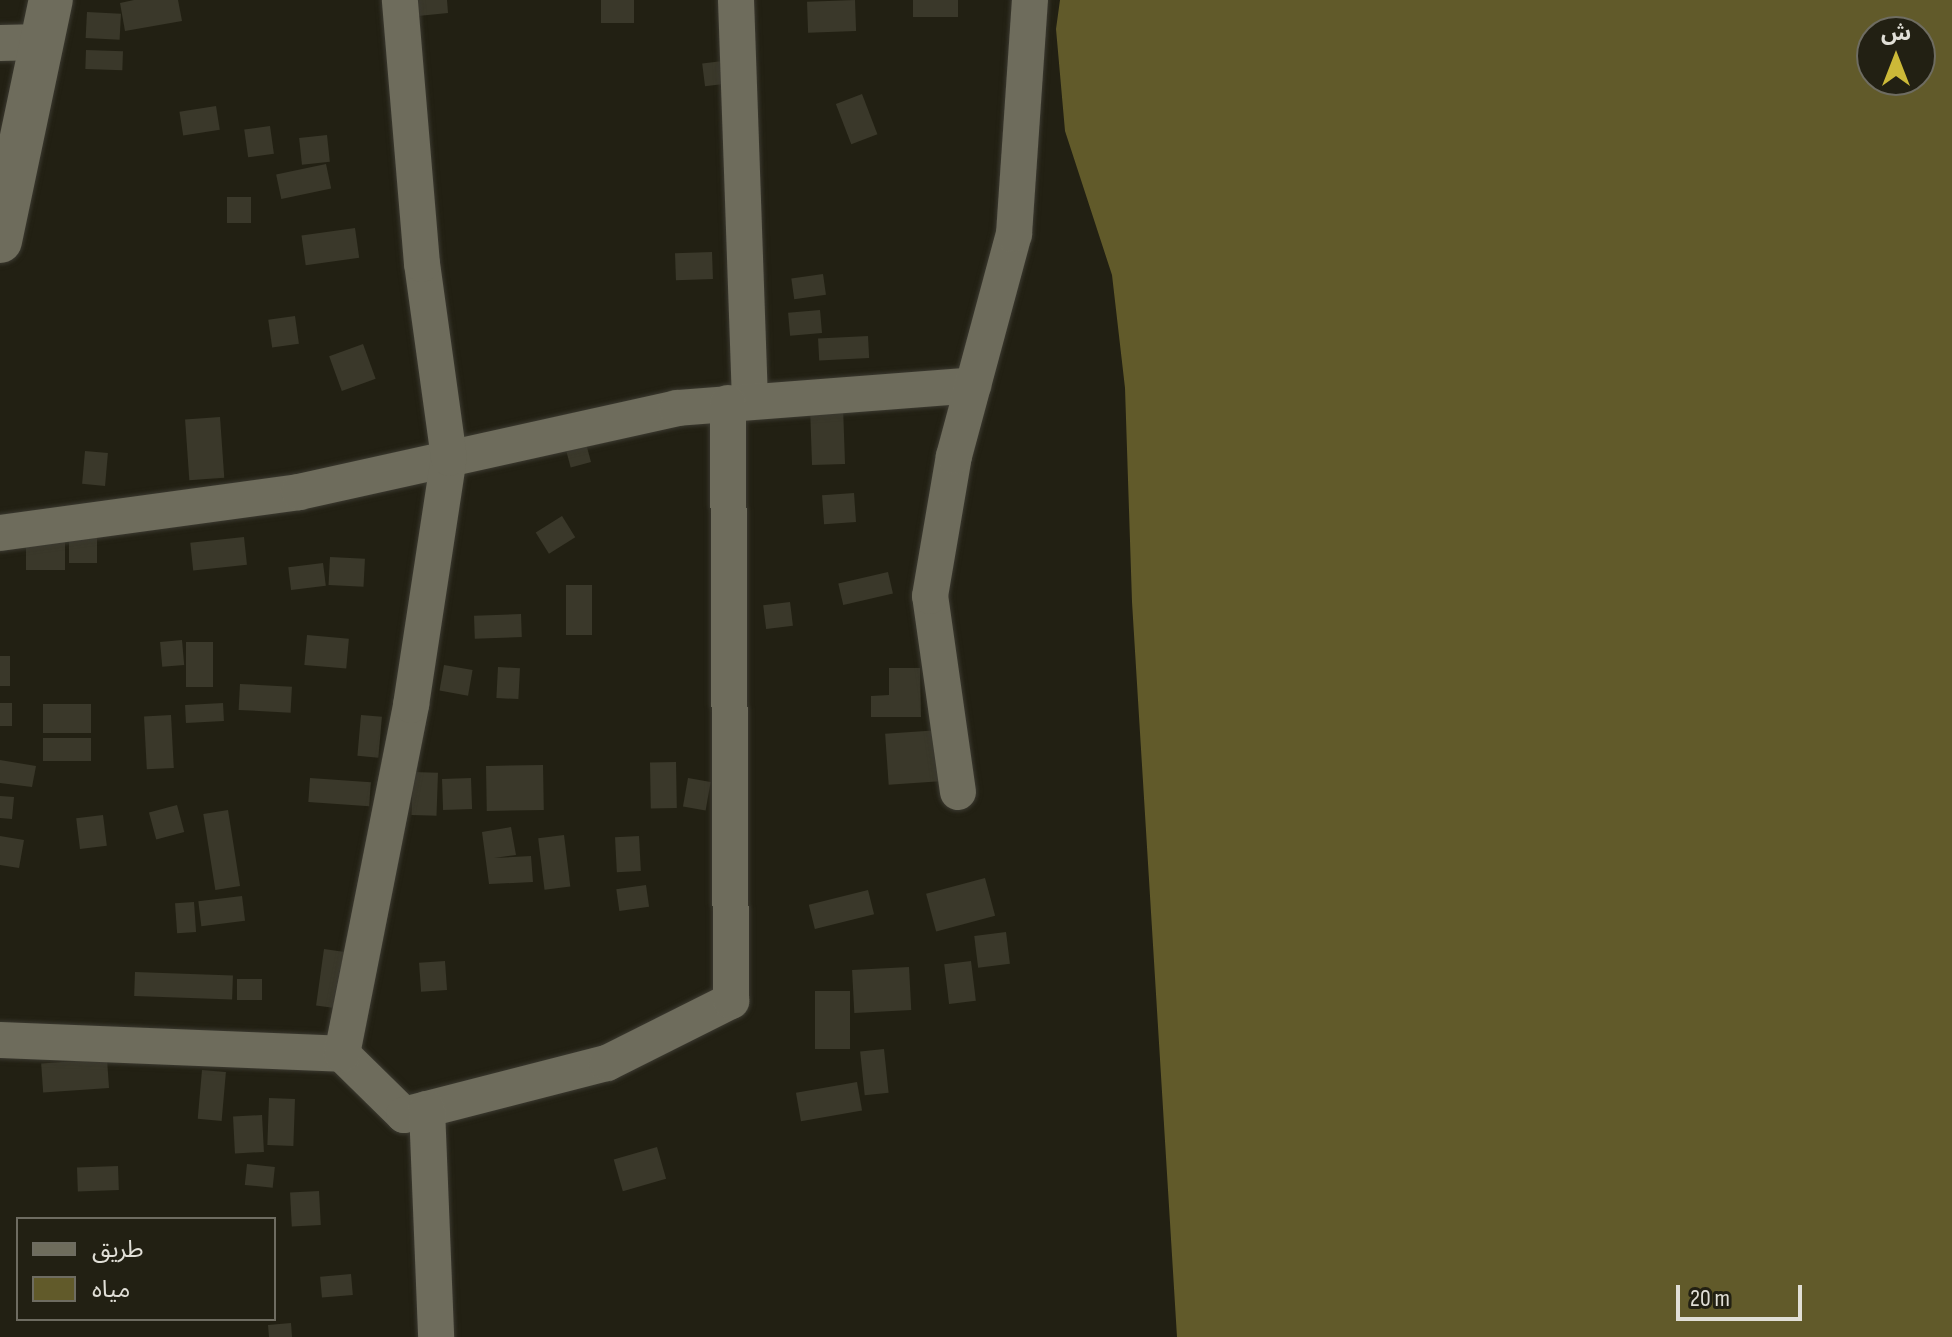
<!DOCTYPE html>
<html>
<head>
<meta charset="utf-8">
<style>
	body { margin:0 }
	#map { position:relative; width:1952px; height:1337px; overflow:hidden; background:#222013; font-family:"Sofia Sans Condensed","Noto Sans Arabic",sans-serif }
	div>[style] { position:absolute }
	.water>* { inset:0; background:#615a2a }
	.building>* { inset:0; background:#3a382a; transform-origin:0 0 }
	.roads { filter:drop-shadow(0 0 2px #3b3930) drop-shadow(0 0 2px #3b3930) }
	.minor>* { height:36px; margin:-18px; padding:0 18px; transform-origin:18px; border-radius:18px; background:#6e6c5c }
	.tertiary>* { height:44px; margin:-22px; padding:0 22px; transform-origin:22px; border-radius:22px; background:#6e6c5c }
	span { translate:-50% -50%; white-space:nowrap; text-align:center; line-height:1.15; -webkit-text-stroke:7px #222013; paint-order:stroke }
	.legend { position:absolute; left:16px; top:1217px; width:260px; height:104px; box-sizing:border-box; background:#222013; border:2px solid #6e6c61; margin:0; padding:10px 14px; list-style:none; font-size:24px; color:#e1dfd7 }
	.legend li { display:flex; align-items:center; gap:16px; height:40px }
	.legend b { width:40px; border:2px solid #6e6c61 }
	.north { position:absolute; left:1856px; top:16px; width:80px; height:80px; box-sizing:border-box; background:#222013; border:2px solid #6e6c61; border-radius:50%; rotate:0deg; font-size:22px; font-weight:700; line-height:32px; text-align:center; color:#e1dfd7 }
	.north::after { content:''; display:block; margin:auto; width:28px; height:36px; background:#ccb938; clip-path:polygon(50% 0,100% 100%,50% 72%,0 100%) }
	.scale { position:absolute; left:1676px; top:1285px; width:126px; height:36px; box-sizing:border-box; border:4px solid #e1dfd7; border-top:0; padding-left:10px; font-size:24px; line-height:28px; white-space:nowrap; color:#e1dfd7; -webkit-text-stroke:6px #222013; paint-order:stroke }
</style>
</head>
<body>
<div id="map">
	<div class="water">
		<div style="clip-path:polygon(evenodd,1060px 0,1952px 0,1952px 1337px,1177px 1337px,1132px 602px,1125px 388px,1112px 275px,1065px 131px,1056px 29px,1060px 0,1872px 32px,1920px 32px,1920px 80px,1872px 80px,1872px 32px)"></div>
	</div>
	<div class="building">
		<div style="clip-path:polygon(134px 0,178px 0,182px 21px,125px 31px,120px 3px)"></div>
		<div style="clip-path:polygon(416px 0,447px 0,448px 13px,418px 16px)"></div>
		<div style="left:601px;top:0;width:33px;height:23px"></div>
		<div style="left:855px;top:0;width:31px;height:48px;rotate:88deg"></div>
		<div style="left:913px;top:0;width:45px;height:17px"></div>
		<div style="left:87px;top:12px;width:34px;height:26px;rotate:3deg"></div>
		<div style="left:86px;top:50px;width:37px;height:19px;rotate:2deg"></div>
		<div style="left:731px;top:60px;width:23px;height:29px;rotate:83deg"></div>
		<div style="left:862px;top:94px;width:43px;height:28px;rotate:69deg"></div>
		<div style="left:216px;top:106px;width:24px;height:37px;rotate:81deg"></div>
		<div style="left:270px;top:126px;width:28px;height:26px;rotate:82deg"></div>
		<div style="left:327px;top:135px;width:27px;height:28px;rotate:84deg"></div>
		<div style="left:326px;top:164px;width:25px;height:51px;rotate:78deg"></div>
		<div style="left:227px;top:197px;width:24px;height:26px"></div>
		<div style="left:355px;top:228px;width:30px;height:54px;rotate:82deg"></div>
		<div style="left:712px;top:252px;width:27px;height:37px;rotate:88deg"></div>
		<div style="left:823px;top:274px;width:21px;height:32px;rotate:82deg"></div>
		<div style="left:820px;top:310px;width:23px;height:32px;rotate:85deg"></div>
		<div style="left:295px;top:316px;width:28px;height:27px;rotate:82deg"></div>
		<div style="left:868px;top:336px;width:22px;height:50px;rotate:87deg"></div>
		<div style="left:363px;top:344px;width:37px;height:36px;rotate:70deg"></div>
		<div style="left:843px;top:406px;width:58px;height:33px;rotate:88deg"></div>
		<div style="left:220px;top:417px;width:61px;height:35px;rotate:86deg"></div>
		<div style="left:584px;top:436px;width:27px;height:21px;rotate:75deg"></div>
		<div style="left:85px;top:451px;width:23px;height:33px;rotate:5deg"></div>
		<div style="left:854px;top:493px;width:29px;height:32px;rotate:86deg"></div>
		<div style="left:562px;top:516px;width:25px;height:31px;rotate:58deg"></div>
		<div style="left:69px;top:533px;width:28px;height:30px"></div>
		<div style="left:26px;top:536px;width:39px;height:34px"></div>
		<div style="left:244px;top:537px;width:28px;height:54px;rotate:84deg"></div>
		<div style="left:330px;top:557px;width:35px;height:28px;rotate:3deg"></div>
		<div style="left:323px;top:563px;width:23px;height:35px;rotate:83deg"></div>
		<div style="left:888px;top:572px;width:22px;height:51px;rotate:77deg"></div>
		<div style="left:566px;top:585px;width:26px;height:50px"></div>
		<div style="left:790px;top:602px;width:24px;height:27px;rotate:83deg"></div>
		<div style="left:521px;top:614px;width:23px;height:47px;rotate:88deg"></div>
		<div style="left:307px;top:635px;width:42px;height:30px;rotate:5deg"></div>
		<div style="left:182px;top:640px;width:25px;height:22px;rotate:85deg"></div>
		<div style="left:186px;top:642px;width:27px;height:45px"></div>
		<div style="left:0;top:656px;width:10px;height:30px"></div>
		<div style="left:444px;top:665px;width:29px;height:26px;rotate:10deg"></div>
		<div style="left:498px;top:667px;width:22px;height:31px;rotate:3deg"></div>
		<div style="clip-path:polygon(889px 668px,920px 668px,921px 717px,871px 717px,871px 696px,889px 695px)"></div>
		<div style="left:240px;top:684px;width:52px;height:26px;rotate:3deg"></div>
		<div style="left:0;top:703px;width:12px;height:23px"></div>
		<div style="left:223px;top:703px;width:18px;height:38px;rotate:87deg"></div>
		<div style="left:43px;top:704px;width:48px;height:29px"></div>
		<div style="left:171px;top:715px;width:53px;height:27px;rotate:87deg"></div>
		<div style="left:361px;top:715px;width:21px;height:41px;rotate:5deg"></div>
		<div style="left:940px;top:730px;width:51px;height:55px;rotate:86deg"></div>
		<div style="left:43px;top:738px;width:48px;height:23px"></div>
		<div style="clip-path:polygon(0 760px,36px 766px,32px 787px,0 783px)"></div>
		<div style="left:676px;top:762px;width:46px;height:26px;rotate:89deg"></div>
		<div style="left:543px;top:765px;width:45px;height:57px;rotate:89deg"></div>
		<div style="left:413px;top:772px;width:25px;height:43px;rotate:2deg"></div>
		<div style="left:310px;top:778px;width:61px;height:24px;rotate:4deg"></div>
		<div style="left:471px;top:778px;width:31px;height:29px;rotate:88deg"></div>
		<div style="left:688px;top:778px;width:23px;height:29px;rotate:10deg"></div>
		<div style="clip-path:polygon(0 796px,14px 797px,12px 819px,0 818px)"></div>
		<div style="left:177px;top:805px;width:28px;height:29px;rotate:75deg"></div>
		<div style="left:228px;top:810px;width:77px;height:25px;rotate:81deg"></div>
		<div style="left:103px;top:815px;width:31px;height:27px;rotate:83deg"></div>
		<div style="clip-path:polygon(511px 827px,516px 855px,494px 858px,531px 856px,533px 882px,489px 884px,482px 832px)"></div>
		<div style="left:564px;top:835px;width:52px;height:26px;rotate:83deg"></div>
		<div style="clip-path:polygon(0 836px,24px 840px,19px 868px,0 865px)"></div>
		<div style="left:639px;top:836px;width:35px;height:24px;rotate:87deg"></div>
		<div style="left:985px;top:878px;width:39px;height:61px;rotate:75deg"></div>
		<div style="left:646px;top:885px;width:22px;height:30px;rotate:82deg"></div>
		<div style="left:868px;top:890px;width:25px;height:61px;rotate:76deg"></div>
		<div style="left:242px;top:896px;width:25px;height:44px;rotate:83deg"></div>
		<div style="left:194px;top:902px;width:30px;height:19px;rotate:86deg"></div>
		<div style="left:1006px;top:932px;width:32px;height:32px;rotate:83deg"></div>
		<div style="left:324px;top:949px;width:28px;height:57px;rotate:8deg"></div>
		<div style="left:445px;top:961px;width:29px;height:26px;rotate:86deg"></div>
		<div style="left:971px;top:961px;width:40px;height:27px;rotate:83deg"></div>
		<div style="left:909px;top:967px;width:43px;height:57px;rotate:87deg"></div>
		<div style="left:135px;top:972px;width:98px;height:24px;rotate:2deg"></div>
		<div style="left:237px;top:979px;width:25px;height:21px"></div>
		<div style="left:815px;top:991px;width:35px;height:58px"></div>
		<div style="left:884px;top:1049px;width:44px;height:24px;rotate:84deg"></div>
		<div style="left:107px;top:1059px;width:29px;height:66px;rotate:86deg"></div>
		<div style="left:202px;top:1070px;width:24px;height:49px;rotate:5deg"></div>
		<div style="left:857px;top:1082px;width:29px;height:62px;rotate:80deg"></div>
		<div style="left:269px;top:1098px;width:26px;height:47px;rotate:2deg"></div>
		<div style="left:262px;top:1115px;width:37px;height:29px;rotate:87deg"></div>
		<div style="left:657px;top:1147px;width:33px;height:45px;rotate:74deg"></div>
		<div style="left:247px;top:1164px;width:28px;height:21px;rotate:6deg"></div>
		<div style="left:118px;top:1166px;width:24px;height:41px;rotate:88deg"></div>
		<div style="left:319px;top:1191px;width:34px;height:29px;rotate:87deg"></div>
		<div style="left:351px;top:1274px;width:21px;height:31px;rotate:85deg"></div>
		<div style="clip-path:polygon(291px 1323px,292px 1337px,269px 1337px,268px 1325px)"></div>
	</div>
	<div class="roads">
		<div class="minor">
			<div style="left:736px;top:0;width:402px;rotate:88deg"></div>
			<div style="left:0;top:43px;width:42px;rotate:-1.4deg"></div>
			<div style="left:0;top:533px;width:302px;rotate:-7.8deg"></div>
			<div style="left:299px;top:492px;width:387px;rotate:-12.5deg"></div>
			<div style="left:677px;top:408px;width:297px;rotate:-4.4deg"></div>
			<div style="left:958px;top:792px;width:198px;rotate:-98.1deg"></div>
			<div style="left:930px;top:596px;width:142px;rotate:-80.3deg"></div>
			<div style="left:954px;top:456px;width:230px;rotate:-74.9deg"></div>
			<div style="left:1014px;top:234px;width:235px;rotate:-86.1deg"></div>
			<div style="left:0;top:1040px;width:342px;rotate:2.3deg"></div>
			<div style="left:342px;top:1054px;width:87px;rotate:44.5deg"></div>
			<div style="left:404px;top:1115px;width:210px;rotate:-14.4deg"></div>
			<div style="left:607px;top:1063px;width:139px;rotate:-26.6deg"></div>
			<div style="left:731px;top:1001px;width:598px;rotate:-90.29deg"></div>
			<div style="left:342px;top:1054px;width:356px;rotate:-78.8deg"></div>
			<div style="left:411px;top:705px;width:250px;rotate:-81.3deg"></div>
			<div style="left:449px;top:458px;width:196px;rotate:-97.9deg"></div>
			<div style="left:422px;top:264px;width:265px;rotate:-94.8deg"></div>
			<div style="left:427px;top:1109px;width:228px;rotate:87.7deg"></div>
		</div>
		<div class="tertiary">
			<div style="left:0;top:241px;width:246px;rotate:-78.1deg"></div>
		</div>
	</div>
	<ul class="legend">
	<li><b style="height:10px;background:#6e6c5c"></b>طريق</li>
	<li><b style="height:22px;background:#615a2a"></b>مياه</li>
	</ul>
	<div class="north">ش</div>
	<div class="scale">20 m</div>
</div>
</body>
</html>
